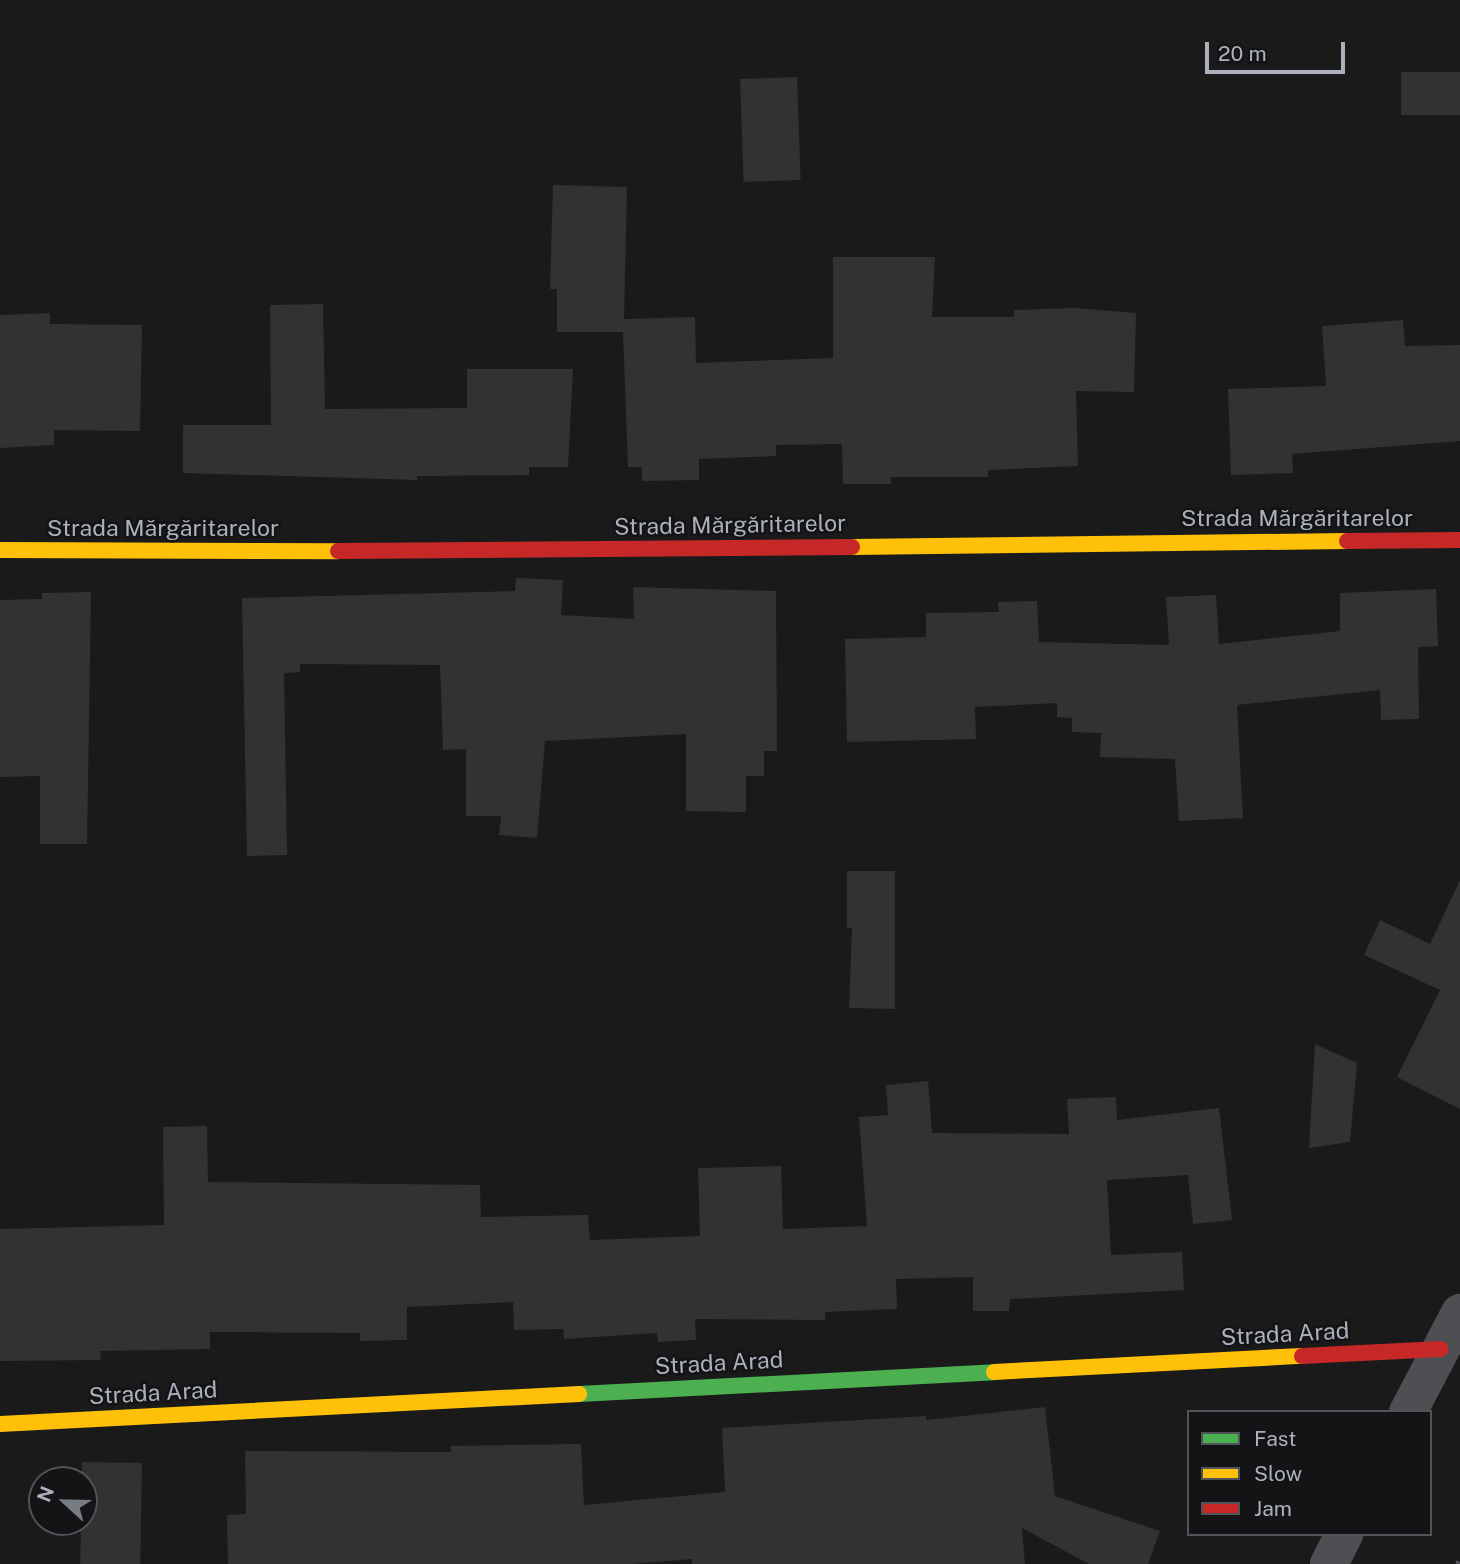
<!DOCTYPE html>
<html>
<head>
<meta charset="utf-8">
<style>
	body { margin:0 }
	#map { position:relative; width:1460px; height:1564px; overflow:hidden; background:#1a1a1a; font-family:"Public Sans",sans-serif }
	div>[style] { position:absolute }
	.building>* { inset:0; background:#323232; transform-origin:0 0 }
	.path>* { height:4.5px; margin-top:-2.25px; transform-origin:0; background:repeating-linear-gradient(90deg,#505155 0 3.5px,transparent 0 8.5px) }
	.street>* { height:38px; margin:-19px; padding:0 19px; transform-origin:19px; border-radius:19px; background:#4e4f53 }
	.fast>* { height:16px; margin:-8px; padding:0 8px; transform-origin:8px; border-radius:8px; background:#4caf50 }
	.slow>* { height:16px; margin:-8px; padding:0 8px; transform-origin:8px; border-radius:8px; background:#ffc107 }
	.jam>* { height:16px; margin:-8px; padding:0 8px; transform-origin:8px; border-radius:8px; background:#c62828 }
	span { translate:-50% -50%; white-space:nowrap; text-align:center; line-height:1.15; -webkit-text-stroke:5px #141416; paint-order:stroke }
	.street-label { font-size:23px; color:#abb1bb }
	.legend { position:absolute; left:1187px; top:1410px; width:245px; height:126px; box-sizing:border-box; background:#141416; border:2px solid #505358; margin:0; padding:9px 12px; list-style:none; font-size:21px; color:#abb1bb }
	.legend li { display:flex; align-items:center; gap:14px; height:35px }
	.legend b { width:35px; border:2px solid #505358 }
	.north { position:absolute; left:28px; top:1466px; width:70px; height:70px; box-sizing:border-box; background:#141416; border:2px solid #505358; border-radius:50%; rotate:292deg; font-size:19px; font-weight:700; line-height:28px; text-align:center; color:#abb1bb }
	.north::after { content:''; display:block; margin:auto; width:24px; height:32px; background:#787c83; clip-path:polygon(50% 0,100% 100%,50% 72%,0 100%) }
	.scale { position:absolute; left:1205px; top:42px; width:140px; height:32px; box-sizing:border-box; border:4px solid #abb1bb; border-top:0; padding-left:9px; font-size:21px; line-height:24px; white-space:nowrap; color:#abb1bb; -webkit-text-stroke:5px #141416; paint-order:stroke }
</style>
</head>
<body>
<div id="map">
	<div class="building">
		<div style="left:1460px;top:72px;width:43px;height:59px;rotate:90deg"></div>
		<div style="left:797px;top:77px;width:103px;height:57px;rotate:88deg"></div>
		<div style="clip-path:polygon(553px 185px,627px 187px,624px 319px,695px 317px,696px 363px,833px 358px,833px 257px,935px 257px,932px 317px,1014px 317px,1014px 310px,1073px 308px,1136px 313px,1134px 392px,1076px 391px,1078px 466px,988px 470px,988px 477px,891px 477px,891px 484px,843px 484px,842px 444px,776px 445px,776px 456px,699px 459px,699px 480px,642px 481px,642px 467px,628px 467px,623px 332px,557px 332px,557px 289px,550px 289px)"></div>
		<div style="clip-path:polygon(323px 304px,325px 409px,467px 408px,467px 369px,573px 369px,568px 467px,529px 467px,529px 475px,417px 476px,417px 480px,183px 473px,183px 425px,271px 425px,270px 305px)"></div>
		<div style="clip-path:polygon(50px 313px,50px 324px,142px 325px,140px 431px,54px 430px,54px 445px,0 448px,0 315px)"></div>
		<div style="clip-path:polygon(1403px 320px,1405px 346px,1460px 345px,1460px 441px,1292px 454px,1293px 473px,1231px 475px,1228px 389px,1326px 386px,1322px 326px)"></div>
		<div style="clip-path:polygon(516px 578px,563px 580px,561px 615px,634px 619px,633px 587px,776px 591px,777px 751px,764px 751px,764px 776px,746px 776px,746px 812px,686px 811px,686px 734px,545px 741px,537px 838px,499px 835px,501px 816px,466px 816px,466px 749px,443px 750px,440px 665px,300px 664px,300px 672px,284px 673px,287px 855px,247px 856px,242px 598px,515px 591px)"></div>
		<div style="clip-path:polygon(1436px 589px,1438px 646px,1418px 647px,1419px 719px,1381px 720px,1380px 690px,1237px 705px,1243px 818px,1179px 821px,1175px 759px,1100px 757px,1101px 733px,1072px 732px,1072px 718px,1057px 717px,1057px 703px,975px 707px,976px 739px,847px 742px,845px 639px,926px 637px,926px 613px,999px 612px,998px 602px,1037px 601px,1039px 642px,1169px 645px,1166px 597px,1216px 595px,1219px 644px,1340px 631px,1340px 593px)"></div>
		<div style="clip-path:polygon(91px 592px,87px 844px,40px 844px,40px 776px,0 777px,0 600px,42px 599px,42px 593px)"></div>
		<div style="clip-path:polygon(847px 871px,895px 871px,895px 1009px,849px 1008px,852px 928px,847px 928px)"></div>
		<div style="clip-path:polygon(1460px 880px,1460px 1109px,1397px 1077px,1440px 990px,1364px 955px,1380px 920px,1430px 944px)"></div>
		<div style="clip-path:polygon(1315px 1044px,1357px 1063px,1350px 1142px,1309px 1148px)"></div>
		<div style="clip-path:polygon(928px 1081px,932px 1133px,1069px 1134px,1067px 1099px,1116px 1097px,1117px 1120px,1219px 1108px,1232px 1220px,1193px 1224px,1188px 1175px,1107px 1180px,1111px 1255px,1182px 1252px,1184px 1290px,1010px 1299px,1009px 1311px,973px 1311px,973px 1277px,896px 1279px,897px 1309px,825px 1312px,825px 1320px,695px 1319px,696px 1340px,658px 1342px,657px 1333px,564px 1339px,563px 1329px,514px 1330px,513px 1302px,407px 1307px,407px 1340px,360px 1341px,360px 1333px,210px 1332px,210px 1349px,100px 1351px,101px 1360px,0 1361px,0 1229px,164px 1225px,163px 1127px,207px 1126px,208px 1182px,480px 1185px,481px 1217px,588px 1215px,590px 1240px,700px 1236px,698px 1168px,781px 1166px,783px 1229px,867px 1226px,859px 1117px,888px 1115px,886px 1085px)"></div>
		<div style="clip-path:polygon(1045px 1407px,1055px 1496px,1160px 1531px,1148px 1564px,1089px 1564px,1022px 1528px,1025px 1564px,692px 1564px,692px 1559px,633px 1564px,228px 1564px,227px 1515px,246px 1514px,245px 1451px,451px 1452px,451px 1446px,581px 1444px,584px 1505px,725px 1492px,722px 1428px,926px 1416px,926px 1420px)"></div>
		<div style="left:82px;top:1462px;width:60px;height:102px;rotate:1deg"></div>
	</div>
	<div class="path">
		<div style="left:1457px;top:1564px;width:7px;rotate:-63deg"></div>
	</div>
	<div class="street">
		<div style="left:1408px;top:1412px;width:112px;rotate:-62.3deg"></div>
		<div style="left:1329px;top:1564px;width:34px;rotate:-63deg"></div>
	</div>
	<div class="fast">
		<div style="left:579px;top:1394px;width:416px;rotate:-3deg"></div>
	</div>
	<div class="slow">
		<div style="left:852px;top:547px;width:495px;rotate:-0.7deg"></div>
		<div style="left:0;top:550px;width:338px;rotate:0.2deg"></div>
		<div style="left:994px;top:1372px;width:308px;rotate:-3deg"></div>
		<div style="left:0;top:1424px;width:580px;rotate:-2.97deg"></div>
	</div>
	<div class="jam">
		<div style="left:1347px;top:541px;width:113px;rotate:-0.5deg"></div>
		<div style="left:338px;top:551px;width:514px;rotate:-0.45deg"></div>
		<div style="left:1302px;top:1356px;width:139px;rotate:-2.9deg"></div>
	</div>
	<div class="street-label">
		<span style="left:1297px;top:518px">Strada Mărgăritarelor</span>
		<span style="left:730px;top:525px;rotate:-1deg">Strada Mărgăritarelor</span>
		<span style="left:163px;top:528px">Strada Mărgăritarelor</span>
		<span style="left:1285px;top:1334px;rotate:-3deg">Strada Arad</span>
		<span style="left:719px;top:1363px;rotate:-3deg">Strada Arad</span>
		<span style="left:153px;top:1393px;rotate:-3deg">Strada Arad</span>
	</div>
	<ul class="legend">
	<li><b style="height:9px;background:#4caf50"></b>Fast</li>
	<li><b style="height:9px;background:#ffc107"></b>Slow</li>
	<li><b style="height:9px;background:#c62828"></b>Jam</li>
	</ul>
	<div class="north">N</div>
	<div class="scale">20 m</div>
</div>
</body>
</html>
